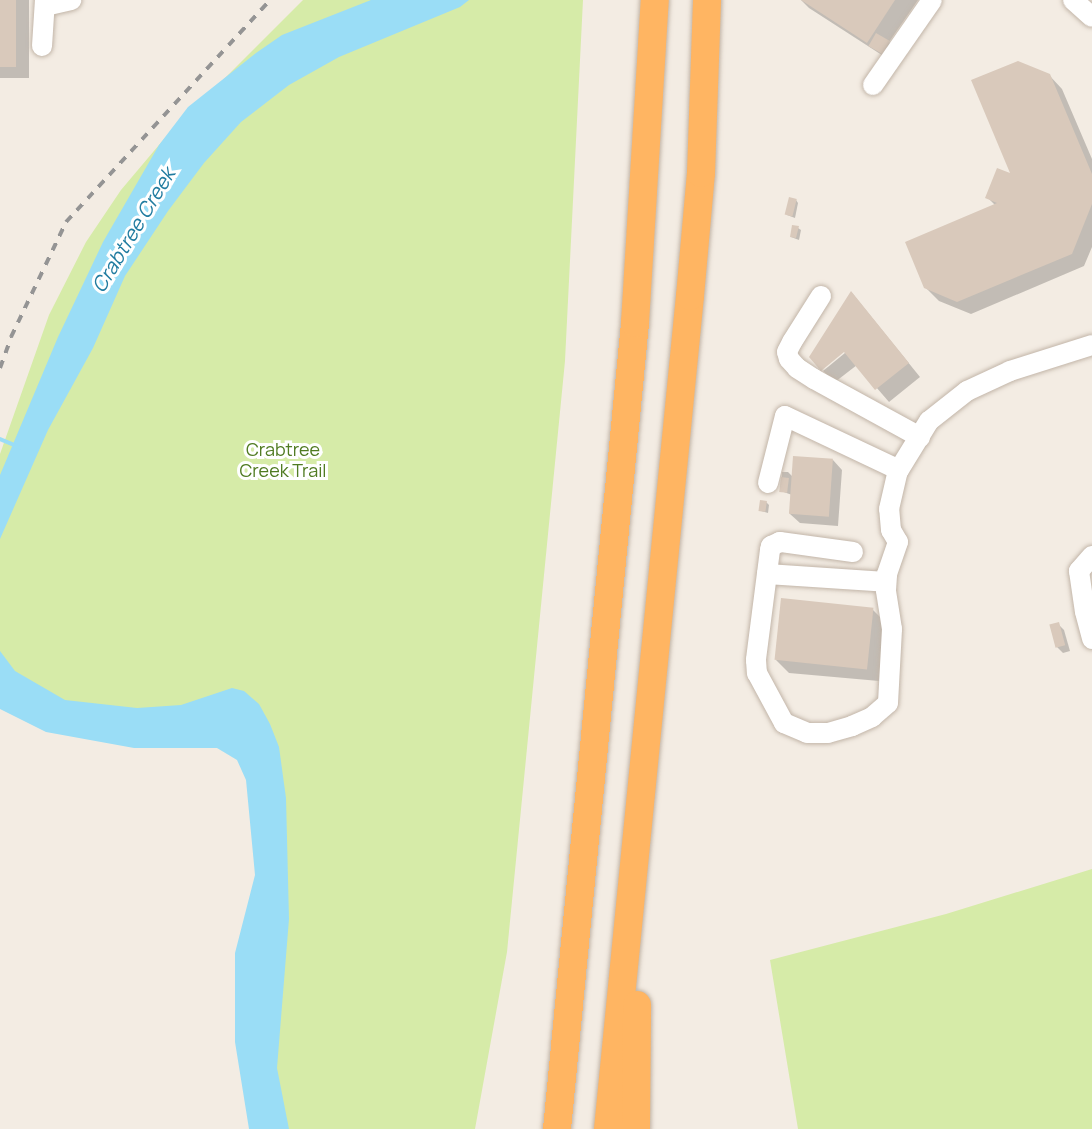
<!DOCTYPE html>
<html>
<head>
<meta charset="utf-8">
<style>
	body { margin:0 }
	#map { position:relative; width:1092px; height:1129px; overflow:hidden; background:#f3ece3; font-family:Manrope,sans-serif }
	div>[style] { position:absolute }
	.green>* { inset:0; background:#d6eba8 }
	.water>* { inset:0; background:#9addf6 }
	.shadow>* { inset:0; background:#0003; transform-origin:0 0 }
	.stream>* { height:4px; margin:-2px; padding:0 2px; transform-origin:2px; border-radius:2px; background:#9addf6 }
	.building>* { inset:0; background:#d9c9bb; transform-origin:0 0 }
	.roads { filter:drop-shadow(0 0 2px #c2b5a8) drop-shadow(0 0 2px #c2b5a8) }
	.minor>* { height:20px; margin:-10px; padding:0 10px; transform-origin:10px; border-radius:10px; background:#fff }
	.highway>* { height:28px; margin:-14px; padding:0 14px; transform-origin:14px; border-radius:14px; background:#ffb562 }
	.rail>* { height:4px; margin-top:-2px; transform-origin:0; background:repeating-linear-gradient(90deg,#949494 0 8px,transparent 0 16px) }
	span { translate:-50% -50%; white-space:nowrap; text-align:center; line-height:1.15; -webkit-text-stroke:6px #fff; paint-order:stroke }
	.park-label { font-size:18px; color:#507b22 }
	.water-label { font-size:20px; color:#217ca0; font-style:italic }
</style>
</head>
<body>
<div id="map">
	<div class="green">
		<div style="clip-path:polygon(303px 0,583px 0,565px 361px,507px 952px,475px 1129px,265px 1129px,262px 752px,87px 722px,0 667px,0 454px,49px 315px,86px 242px,121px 190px,164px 139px)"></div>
		<div style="clip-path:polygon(1092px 869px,1092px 1129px,798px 1129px,770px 960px,946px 914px)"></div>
	</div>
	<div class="water">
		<div style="clip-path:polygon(371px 0,469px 0,460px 7px,339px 57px,289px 85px,241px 122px,204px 163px,168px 211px,125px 276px,93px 348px,48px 430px,0 539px,0 475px,58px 337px,103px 242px,159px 145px,188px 107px,256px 53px,282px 35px)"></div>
		<div style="clip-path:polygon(0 651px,15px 671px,65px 700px,137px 708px,181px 705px,232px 688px,244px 691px,259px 704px,270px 724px,279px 747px,286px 798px,289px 919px,277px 1068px,289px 1129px,249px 1129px,235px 1042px,235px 953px,255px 875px,246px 780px,237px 760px,217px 748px,134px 748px,46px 732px,0 709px)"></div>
	</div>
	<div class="shadow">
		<div style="left:0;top:0;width:29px;height:78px"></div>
		<div style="clip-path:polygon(801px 0,918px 0,889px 42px,895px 48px,888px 59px,809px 8px)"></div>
		<div style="clip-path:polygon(1049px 75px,1062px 89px,1092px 159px,1092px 247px,1084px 266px,971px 314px,939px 301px,925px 287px,995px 205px,987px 197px,1013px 175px)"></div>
		<div style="clip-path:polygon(796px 200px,798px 203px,795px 218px,787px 215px)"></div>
		<div style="clip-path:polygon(798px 228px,801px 230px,799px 240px,791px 237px)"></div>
		<div style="clip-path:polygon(852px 293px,920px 377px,889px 402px,857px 365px,835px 382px,823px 371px,851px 348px)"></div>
		<div style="clip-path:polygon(833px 460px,842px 470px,838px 526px,800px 523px,790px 514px,792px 495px,781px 491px,782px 472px,788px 472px,793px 477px)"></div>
		<div style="clip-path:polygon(766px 502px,769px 505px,768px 513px,761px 511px)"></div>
		<div style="clip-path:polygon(872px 609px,885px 622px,879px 681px,789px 673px,776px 660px)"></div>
		<div style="clip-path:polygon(1058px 624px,1064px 630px,1070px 651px,1063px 653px,1057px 647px)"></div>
	</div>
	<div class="stream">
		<div style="left:0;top:439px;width:21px;rotate:23deg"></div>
	</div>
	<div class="building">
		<div style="left:0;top:0;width:16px;height:67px"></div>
		<div style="clip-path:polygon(801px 0,895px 0,867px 43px)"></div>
		<div style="left:876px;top:33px;width:16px;height:15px;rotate:30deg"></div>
		<div style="clip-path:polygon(1018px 61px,1050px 74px,1092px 174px,1092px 204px,1072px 254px,957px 302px,924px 288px,905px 242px,997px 203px,985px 198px,997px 168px,1010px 173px,971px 80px)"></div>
		<div style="left:789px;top:197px;width:8px;height:18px;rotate:14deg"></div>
		<div style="clip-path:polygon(792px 225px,799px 226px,796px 238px,790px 237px)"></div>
		<div style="clip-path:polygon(851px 291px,909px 363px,875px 390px,844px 352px,821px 371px,809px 357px)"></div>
		<div style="left:793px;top:456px;width:40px;height:58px;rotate:4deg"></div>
		<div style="left:781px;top:477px;width:8px;height:15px;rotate:7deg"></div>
		<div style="left:760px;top:500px;width:7px;height:11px;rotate:8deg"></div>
		<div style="left:781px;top:598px;width:93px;height:62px;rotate:6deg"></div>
		<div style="left:1059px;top:622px;width:24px;height:10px;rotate:75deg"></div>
	</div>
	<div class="roads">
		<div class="minor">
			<div style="left:1073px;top:0;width:25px;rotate:42deg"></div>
			<div style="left:45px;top:6px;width:27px;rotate:-13deg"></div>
			<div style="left:42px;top:46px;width:46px;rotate:-86.3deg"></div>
			<div style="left:873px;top:85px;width:103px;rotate:-55.2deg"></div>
			<div style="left:821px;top:296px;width:54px;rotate:122.2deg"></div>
			<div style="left:792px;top:342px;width:11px;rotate:117deg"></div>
			<div style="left:787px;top:352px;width:7px;rotate:74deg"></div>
			<div style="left:789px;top:359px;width:12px;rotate:48deg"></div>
			<div style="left:797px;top:368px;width:20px;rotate:33deg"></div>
			<div style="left:814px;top:379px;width:121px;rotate:28.7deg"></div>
			<div style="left:768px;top:483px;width:69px;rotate:-75.8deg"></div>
			<div style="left:785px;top:416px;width:126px;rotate:25.3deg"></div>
			<div style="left:853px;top:552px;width:74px;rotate:-172.2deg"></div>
			<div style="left:780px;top:542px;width:10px;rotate:156deg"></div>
			<div style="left:771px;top:546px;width:4px;rotate:104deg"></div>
			<div style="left:770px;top:550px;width:111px;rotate:97.3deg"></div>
			<div style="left:756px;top:660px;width:13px;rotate:86deg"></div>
			<div style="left:757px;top:673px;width:57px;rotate:61.6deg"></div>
			<div style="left:784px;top:723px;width:25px;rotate:23deg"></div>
			<div style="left:807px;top:733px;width:21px"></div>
			<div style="left:828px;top:733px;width:25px;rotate:-16deg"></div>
			<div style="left:852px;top:726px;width:22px;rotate:-24deg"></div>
			<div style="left:872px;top:717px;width:21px;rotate:-41deg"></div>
			<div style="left:888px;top:703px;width:74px;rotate:-86.9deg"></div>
			<div style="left:892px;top:629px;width:39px;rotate:-99deg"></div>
			<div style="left:886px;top:590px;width:16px;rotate:-86deg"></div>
			<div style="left:887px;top:574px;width:34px;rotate:-71deg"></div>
			<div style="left:898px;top:542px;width:14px;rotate:-120deg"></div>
			<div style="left:891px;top:530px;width:21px;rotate:-95deg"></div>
			<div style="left:889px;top:509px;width:37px;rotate:-77deg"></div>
			<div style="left:897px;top:473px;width:61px;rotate:-58.4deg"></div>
			<div style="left:929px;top:421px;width:48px;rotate:-38.3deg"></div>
			<div style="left:967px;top:391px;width:47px;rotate:-24.9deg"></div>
			<div style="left:1010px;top:371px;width:86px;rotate:-17.6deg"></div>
			<div style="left:1092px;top:556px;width:20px;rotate:131deg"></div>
			<div style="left:1079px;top:571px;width:41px;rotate:81.7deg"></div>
			<div style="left:1085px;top:612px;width:28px;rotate:75deg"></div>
			<div style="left:767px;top:574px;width:119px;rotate:3.8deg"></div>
		</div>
		<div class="highway">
			<div style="left:557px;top:1129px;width:810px;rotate:-84.47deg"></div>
			<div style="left:635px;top:323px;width:324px;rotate:-86.5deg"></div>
			<div style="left:608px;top:1129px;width:837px;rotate:-84.38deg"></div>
			<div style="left:690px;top:296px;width:123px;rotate:-84.9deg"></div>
			<div style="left:701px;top:173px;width:173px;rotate:-88deg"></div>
			<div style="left:636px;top:1129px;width:124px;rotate:-89.5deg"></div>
		</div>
	</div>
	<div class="rail">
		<div style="left:0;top:368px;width:33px;rotate:-70deg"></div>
		<div style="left:11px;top:337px;width:127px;rotate:-64.4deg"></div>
		<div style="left:66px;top:222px;width:301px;rotate:-47.4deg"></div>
	</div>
	<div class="park-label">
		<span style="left:283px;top:460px">Crabtree<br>Creek Trail</span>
	</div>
	<div class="water-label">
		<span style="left:133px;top:230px;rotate:-59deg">Crabtree Creek</span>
	</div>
</div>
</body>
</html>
